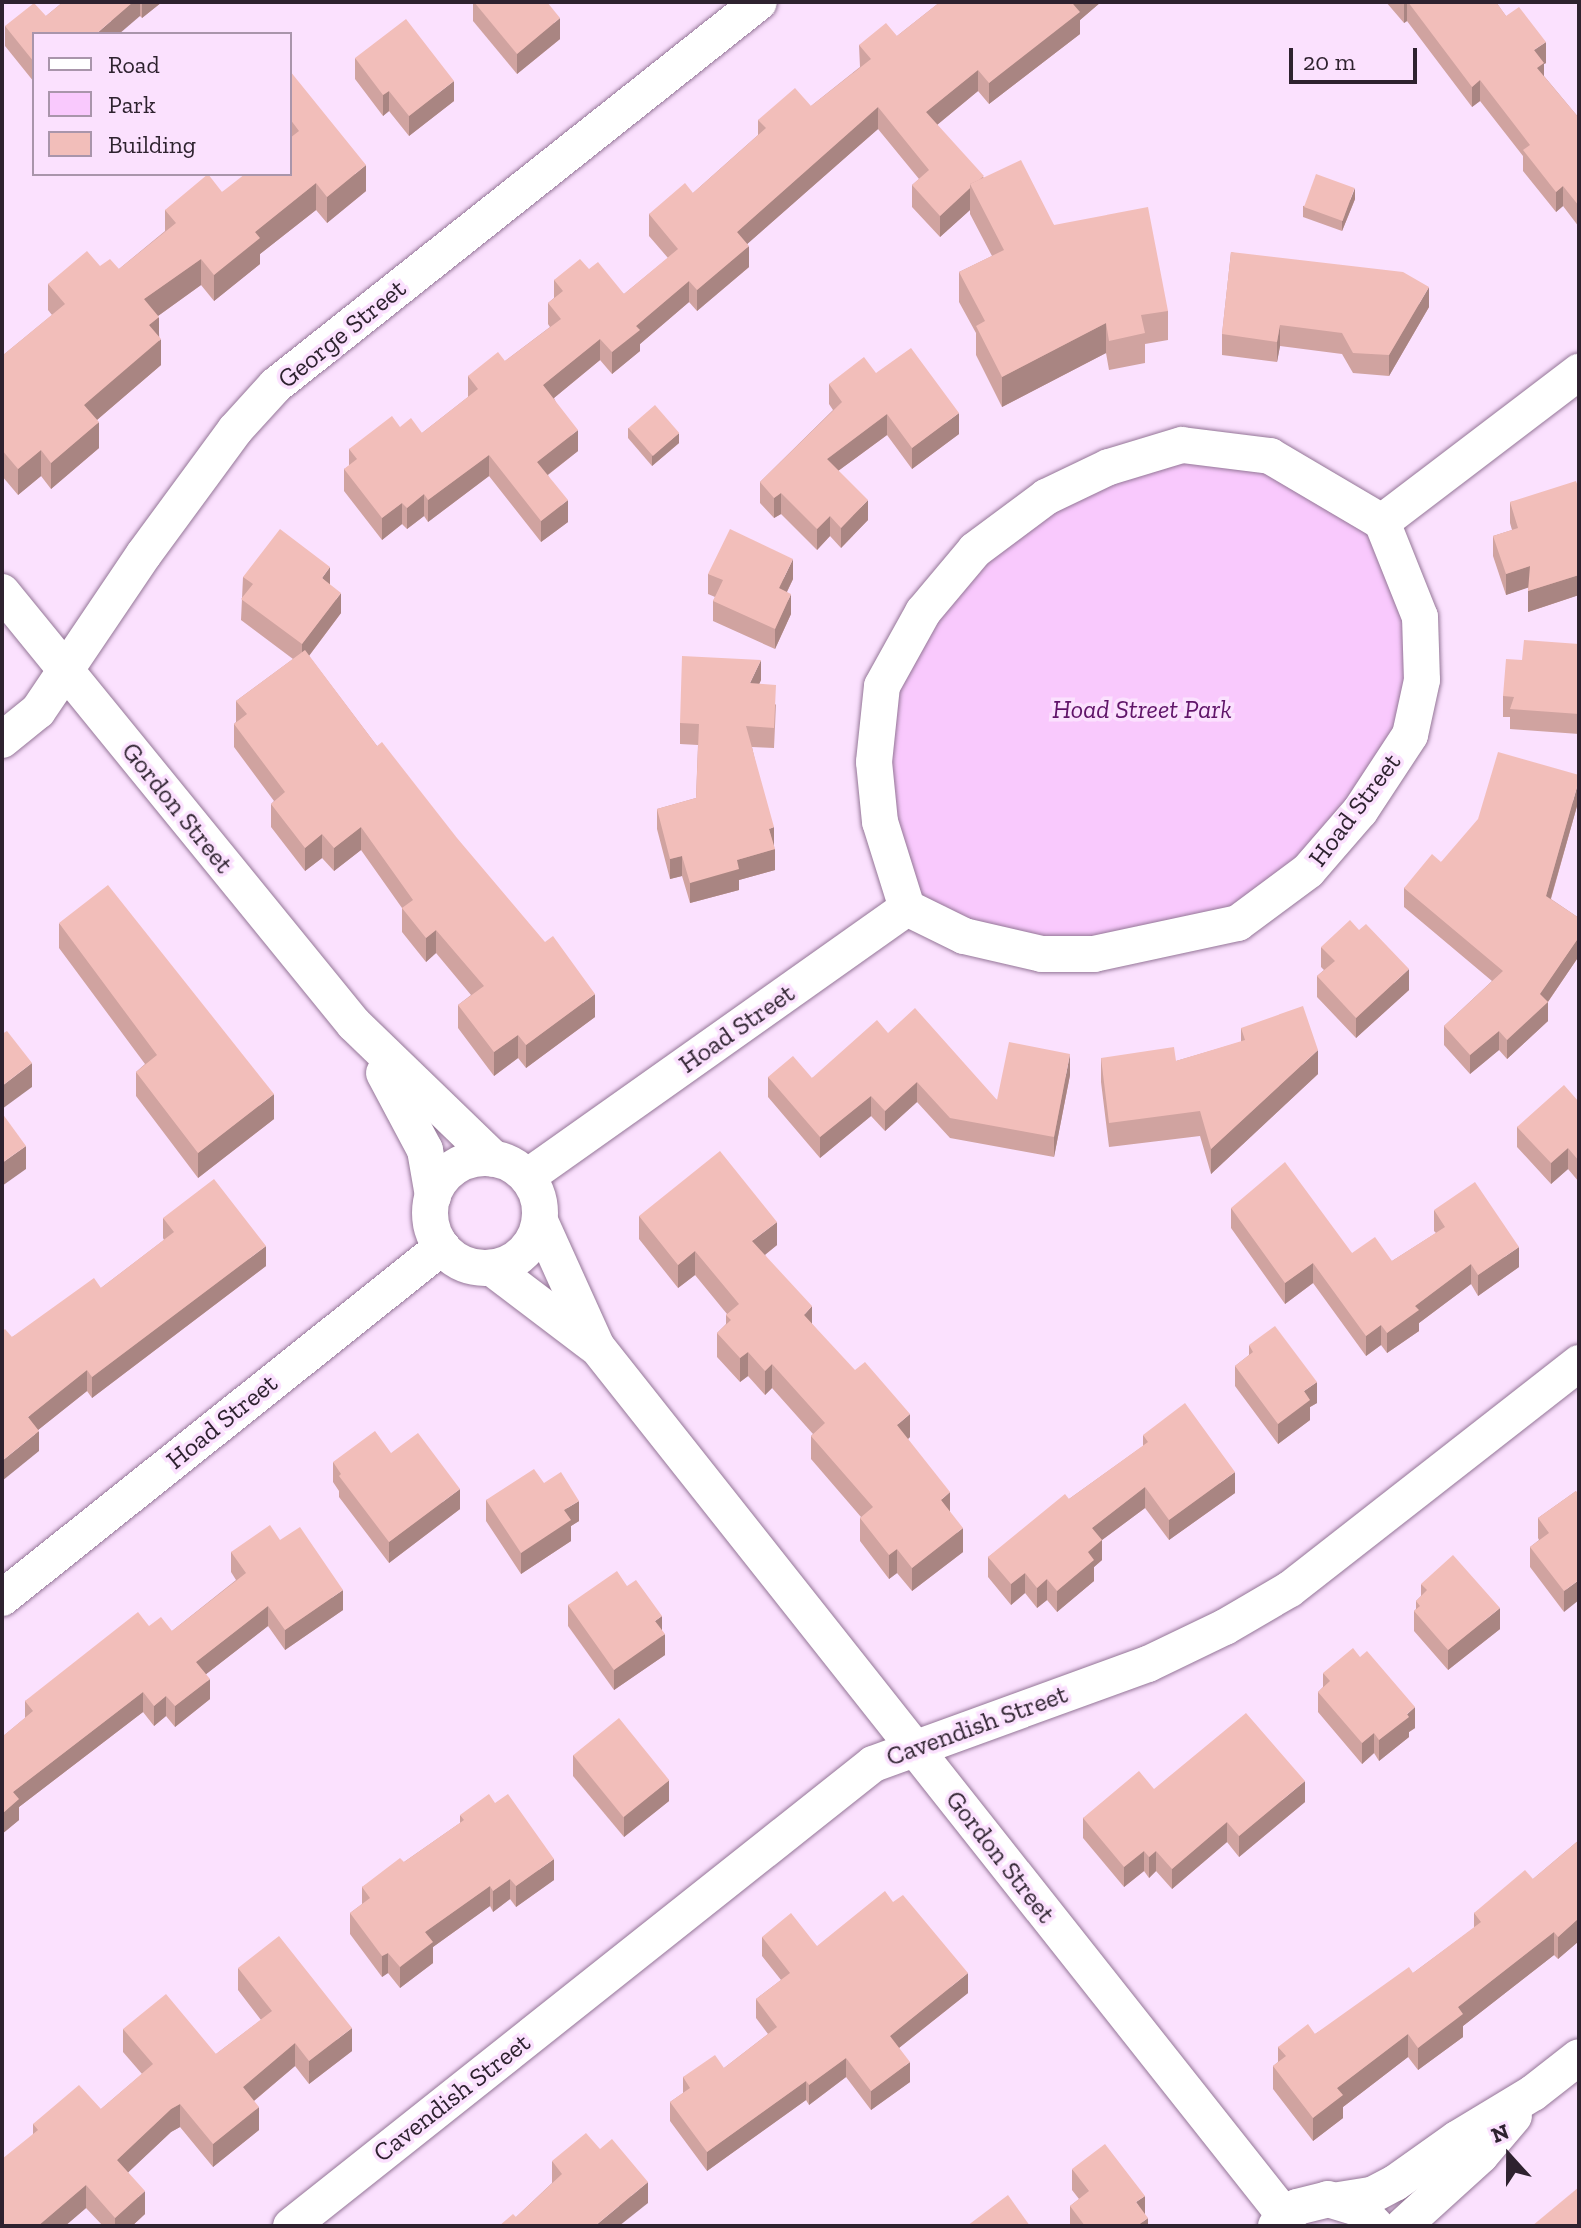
<!DOCTYPE html>
<html>
<head>
<meta charset="utf-8">
<style>
	body { margin:0 }
	#map { position:relative; width:1581px; height:2228px; overflow:hidden; background:#fbe1fe; font-family:"Zilla Slab",serif }
	div>[style] { position:absolute }
	.green>* { inset:0; background:#f9c9fd }
	.roads { filter:drop-shadow(0 0 2px #947697) drop-shadow(0 0 2px #947697) }
	.minor>* { height:36px; margin:-18px; padding:0 18px; transform-origin:18px; border-radius:18px; background:#fff }
	.minor>.ring { margin:-18px; padding:0; box-sizing:content-box; background:none; border:36px solid #fff; border-radius:50% }
	.wall>* { inset:0; background:#d0a3a0 }
	.shaded-wall>* { inset:0; background:#a98582 }
	.building>* { inset:0; background:#f2beba; transform-origin:0 0 }
	span { translate:-50% -50%; white-space:nowrap; text-align:center; line-height:1.15; -webkit-text-stroke:7px #fbe1fe; paint-order:stroke }
	.street-label { font-size:26px; color:#2e222f }
	.park-label { font-size:26px; color:#601469; font-style:italic }
	.frame { position:absolute; inset:0; border:4px solid #2e222f; pointer-events:none }
	.legend { position:absolute; left:32px; top:32px; width:260px; height:144px; box-sizing:border-box; background:#fbe1fe; border:2px solid #a995ab; margin:0; padding:10px 14px; list-style:none; font-size:24px; color:#2e222f }
	.legend li { display:flex; align-items:center; gap:16px; height:40px }
	.legend b { width:40px; border:2px solid #a995ab }
	.north { position:absolute; left:1469px; top:2116px; width:80px; height:80px; -webkit-text-stroke:6px #fbe1fe; paint-order:stroke; rotate:339deg; font-size:22px; font-weight:700; line-height:32px; text-align:center; color:#2e222f }
	.north::after { content:''; display:block; margin:auto; width:28px; height:36px; background:#2e222f; clip-path:polygon(50% 0,100% 100%,50% 72%,0 100%) }
	.scale { position:absolute; left:1289px; top:48px; width:128px; height:36px; box-sizing:border-box; border:4px solid #2e222f; border-top:0; padding-left:10px; font-size:24px; line-height:28px; white-space:nowrap; color:#2e222f; -webkit-text-stroke:6px #fbe1fe; paint-order:stroke }
</style>
</head>
<body>
<div id="map">
	<div class="green">
		<div style="clip-path:polygon(1270px 456px,1382px 522px,1403px 568px,1410px 735px,1238px 923px,1094px 954px,907px 908px,874px 762px,923px 612px,1109px 467px)"></div>
	</div>
	<div class="roads">
		<div class="minor">
			<div style="left:1182px;top:445px;width:89px;rotate:7.1deg"></div>
			<div style="left:1270px;top:456px;width:130px;rotate:30.5deg"></div>
			<div style="left:1382px;top:522px;width:102px;rotate:68.2deg"></div>
			<div style="left:1420px;top:617px;width:63px;rotate:88.2deg"></div>
			<div style="left:1422px;top:680px;width:56px;rotate:102.3deg"></div>
			<div style="left:1410px;top:735px;width:91px;rotate:123.3deg"></div>
			<div style="left:1360px;top:811px;width:79px;rotate:130.9deg"></div>
			<div style="left:1308px;top:871px;width:87px;rotate:143.4deg"></div>
			<div style="left:1238px;top:923px;width:147px;rotate:167.9deg"></div>
			<div style="left:1094px;top:954px;width:52px;rotate:180deg"></div>
			<div style="left:1042px;top:954px;width:80px;rotate:-167deg"></div>
			<div style="left:964px;top:936px;width:64px;rotate:-153.8deg"></div>
			<div style="left:907px;top:908px;width:90px;rotate:-107.4deg"></div>
			<div style="left:880px;top:822px;width:60px;rotate:-95.7deg"></div>
			<div style="left:874px;top:762px;width:76px;rotate:-84deg"></div>
			<div style="left:882px;top:686px;width:85px;rotate:-61deg"></div>
			<div style="left:923px;top:612px;width:81px;rotate:-50deg"></div>
			<div style="left:975px;top:550px;width:89px;rotate:-36.7deg"></div>
			<div style="left:1046px;top:497px;width:70px;rotate:-25.5deg"></div>
			<div style="left:1109px;top:467px;width:76px;rotate:-16.8deg"></div>
			<div style="left:1382px;top:522px;width:248px;rotate:-37.3deg"></div>
			<div style="left:2px;top:592px;width:557px;rotate:50.83deg"></div>
			<div style="left:354px;top:1024px;width:194px;rotate:44deg"></div>
			<div style="left:2px;top:740px;width:46px;rotate:-38.9deg"></div>
			<div style="left:38px;top:711px;width:189px;rotate:-56deg"></div>
			<div style="left:144px;top:554px;width:154px;rotate:-53.7deg"></div>
			<div style="left:235px;top:430px;width:61px;rotate:-47.7deg"></div>
			<div style="left:276px;top:385px;width:616px;rotate:-38.41deg"></div>
			<div style="left:384px;top:1073px;width:87px;rotate:62deg"></div>
			<div style="left:425px;top:1150px;width:47px;rotate:80.1deg"></div>
			<div class="ring" style="left:430px;top:1158px;width:74px;height:74px"></div>
			<div style="left:527px;top:1177px;width:466px;rotate:-35.3deg"></div>
			<div style="left:540px;top:1221px;width:138px;rotate:65.7deg"></div>
			<div style="left:597px;top:1347px;width:1108px;rotate:51.63deg"></div>
			<div style="left:492px;top:1268px;width:126px;rotate:37.2deg"></div>
			<div style="left:2px;top:1598px;width:563px;rotate:-38.58deg"></div>
			<div style="left:1339px;top:2200px;width:33px;rotate:-9deg"></div>
			<div style="left:1372px;top:2195px;width:26px;rotate:-28deg"></div>
			<div style="left:1395px;top:2183px;width:76px;rotate:-35.4deg"></div>
			<div style="left:1457px;top:2139px;width:89px;rotate:-31.2deg"></div>
			<div style="left:1533px;top:2093px;width:58px;rotate:-38deg"></div>
			<div style="left:291px;top:2226px;width:743px;rotate:-38.44deg"></div>
			<div style="left:873px;top:1764px;width:293px;rotate:-20deg"></div>
			<div style="left:1148px;top:1664px;width:85px;rotate:-25.7deg"></div>
			<div style="left:1225px;top:1627px;width:75px;rotate:-30.3deg"></div>
			<div style="left:1290px;top:1589px;width:367px;rotate:-38deg"></div>
			<div style="left:1276px;top:2226px;width:28px;rotate:-42deg"></div>
			<div style="left:1297px;top:2207px;width:32px;rotate:-14deg"></div>
			<div style="left:1328px;top:2199px;width:31px;rotate:17deg"></div>
			<div style="left:1358px;top:2208px;width:25px;rotate:45deg"></div>
			<div style="left:1403px;top:2226px;width:105px;rotate:-42.3deg"></div>
			<div style="left:1481px;top:2155px;width:51px;rotate:-49.8deg"></div>
		</div>
	</div>
	<div class="wall">
		<div style="clip-path:polygon(63px 2px,162px 2px,142px 18px,140px 16px,34px 34px,34px 82px,5px 46px,5px 26px,46px 16px)"></div>
		<div style="clip-path:polygon(473px 2px,547px 2px,560px 39px,517px 74px,473px 21px)"></div>
		<div style="clip-path:polygon(940px 2px,1101px 2px,1080px 20px,1080px 34px,989px 104px,978px 91px,937px 125px,984px 178px,1054px 225px,1168px 311px,1168px 340px,1145px 344px,1145px 363px,1109px 370px,1106px 353px,1002px 407px,976px 355px,976px 333px,959px 302px,959px 272px,992px 256px,970px 214px,970px 210px,940px 237px,912px 207px,912px 185px,919px 179px,878px 129px,747px 244px,749px 267px,697px 311px,689px 302px,640px 344px,640px 351px,612px 374px,600px 360px,554px 398px,578px 451px,548px 475px,568px 522px,541px 542px,489px 476px,428px 522px,424px 516px,407px 529px,402px 524px,382px 540px,344px 491px,344px 469px,349px 466px,349px 449px,400px 427px,422px 433px,468px 397px,468px 376px,505px 361px,550px 327px,548px 324px,548px 303px,554px 298px,554px 280px,589px 269px,624px 294px,668px 258px,649px 236px,649px 214px,693px 193px,758px 135px,758px 120px,811px 106px,860px 67px,859px 45px,897px 36px)"></div>
		<div style="clip-path:polygon(1386px 2px,1496px 2px,1506px 16px,1546px 63px,1544px 64px,1544px 76px,1579px 118px,1579px 227px,1563px 206px,1556px 212px,1523px 171px,1523px 156px,1480px 101px,1472px 107px,1407px 21px,1404px 23px)"></div>
		<div style="clip-path:polygon(355px 58px,454px 101px,409px 136px,389px 111px,383px 116px,355px 79px)"></div>
		<div style="clip-path:polygon(290px 71px,366px 191px,327px 223px,316px 210px,260px 254px,260px 264px,214px 301px,201px 285px,158px 316px,161px 365px,97px 420px,99px 448px,51px 489px,41px 476px,18px 495px,2px 476px,2px 356px,52px 315px,48px 310px,48px 284px,100px 266px,119px 269px,165px 231px,165px 210px,222px 192px,290px 174px)"></div>
		<div style="clip-path:polygon(1355px 199px,1342px 231px,1303px 217px,1303px 206px)"></div>
		<div style="clip-path:polygon(1231px 252px,1429px 307px,1389px 376px,1353px 373px,1342px 354px,1280px 346px,1277px 362px,1222px 355px,1222px 334px)"></div>
		<div style="clip-path:polygon(876px 373px,959px 434px,912px 469px,887px 435px,838px 471px,868px 520px,841px 548px,830px 536px,817px 550px,781px 514px,774px 518px,760px 503px,760px 482px,833px 410px,829px 404px,829px 384px)"></div>
		<div style="clip-path:polygon(628px 428px,679px 443px,652px 466px,628px 438px)"></div>
		<div style="clip-path:polygon(1579px 489px,1579px 595px,1528px 612px,1528px 587px,1506px 595px,1493px 556px,1493px 536px,1512px 530px,1510px 523px,1510px 502px)"></div>
		<div style="clip-path:polygon(708px 574px,793px 579px,787px 592px,791px 614px,775px 649px,713px 621px,713px 601px,715px 597px,708px 594px)"></div>
		<div style="clip-path:polygon(243px 577px,330px 585px,341px 613px,309px 656px,377px 746px,595px 1017px,526px 1068px,518px 1058px,494px 1076px,458px 1028px,458px 1005px,471px 995px,436px 953px,426px 962px,402px 932px,402px 908px,361px 850px,334px 871px,322px 858px,305px 871px,271px 827px,271px 804px,274px 801px,234px 747px,234px 724px,236px 722px,236px 701px,293px 659px,241px 620px)"></div>
		<div style="clip-path:polygon(1579px 644px,1579px 734px,1510px 729px,1510px 717px,1503px 717px,1503px 696px,1522px 660px)"></div>
		<div style="clip-path:polygon(761px 680px,759px 684px,776px 705px,774px 748px,752px 747px,774px 845px,775px 870px,739px 880px,739px 890px,690px 903px,682px 876px,670px 879px,657px 829px,657px 809px,696px 798px,698px 745px,680px 744px,680px 723px)"></div>
		<div style="clip-path:polygon(1579px 799px,1551px 899px,1579px 918px,1579px 956px,1548px 1002px,1548px 1021px,1507px 1059px,1499px 1050px,1470px 1074px,1444px 1045px,1444px 1026px,1492px 981px,1404px 907px,1404px 888px,1441px 862px)"></div>
		<div style="clip-path:polygon(59px 923px,274px 1119px,198px 1178px,136px 1096px,136px 1072px,145px 1064px,59px 948px)"></div>
		<div style="clip-path:polygon(1321px 947px,1409px 990px,1356px 1038px,1317px 997px,1317px 976px,1324px 970px,1321px 967px)"></div>
		<div style="clip-path:polygon(1241px 1028px,1318px 1074px,1211px 1174px,1200px 1136px,1109px 1147px,1101px 1082px,1101px 1058px,1176px 1061px,1241px 1042px)"></div>
		<div style="clip-path:polygon(888px 1033px,997px 1100px,1070px 1075px,1054px 1157px,950px 1138px,917px 1102px,885px 1131px,871px 1116px,820px 1158px,768px 1097px,768px 1077px,812px 1078px)"></div>
		<div style="clip-path:polygon(1579px 1102px,1579px 1182px,1568px 1169px,1551px 1184px,1517px 1147px,1517px 1127px)"></div>
		<div style="clip-path:polygon(1231px 1208px,1352px 1253px,1392px 1261px,1436px 1233px,1434px 1231px,1434px 1210px,1519px 1267px,1478px 1296px,1471px 1284px,1419px 1323px,1419px 1331px,1387px 1353px,1381px 1345px,1366px 1356px,1313px 1283px,1285px 1304px,1231px 1228px)"></div>
		<div style="clip-path:polygon(639px 1216px,777px 1245px,765px 1255px,812px 1324px,910px 1437px,908px 1439px,950px 1512px,963px 1552px,912px 1591px,897px 1573px,889px 1579px,860px 1541px,860px 1518px,861px 1517px,811px 1459px,811px 1436px,813px 1434px,772px 1388px,765px 1395px,748px 1376px,740px 1382px,717px 1357px,717px 1333px,726px 1324px,726px 1315px,727px 1314px,695px 1275px,678px 1288px,639px 1239px)"></div>
		<div style="clip-path:polygon(163px 1218px,266px 1266px,92px 1398px,87px 1391px,38px 1430px,39px 1451px,12px 1337px,101px 1288px,164px 1240px,163px 1238px)"></div>
		<div style="clip-path:polygon(1249px 1345px,1317px 1403px,1310px 1407px,1310px 1420px,1278px 1444px,1235px 1386px,1235px 1366px,1249px 1355px)"></div>
		<div style="clip-path:polygon(1143px 1435px,1235px 1493px,1169px 1540px,1145px 1508px,1102px 1540px,1102px 1560px,1094px 1567px,1094px 1581px,1057px 1612px,1047px 1600px,1037px 1608px,1025px 1593px,1011px 1605px,988px 1577px,988px 1557px,1143px 1446px)"></div>
		<div style="clip-path:polygon(333px 1462px,460px 1509px,389px 1563px,339px 1497px,339px 1491px,333px 1482px)"></div>
		<div style="clip-path:polygon(544px 1483px,579px 1521px,571px 1526px,571px 1541px,521px 1574px,486px 1521px,486px 1500px)"></div>
		<div style="clip-path:polygon(1576px 1491px,1564px 1612px,1530px 1567px,1530px 1547px,1539px 1540px,1538px 1538px,1538px 1518px)"></div>
		<div style="clip-path:polygon(280px 1540px,343px 1610px,285px 1650px,268px 1626px,206px 1674px,210px 1699px,175px 1727px,166px 1716px,154px 1726px,143px 1712px,19px 1807px,19px 1820px,2px 1834px,2px 1737px,25px 1718px,25px 1701px,149px 1626px,172px 1631px,236px 1580px,231px 1572px,231px 1552px)"></div>
		<div style="clip-path:polygon(1421px 1584px,1500px 1629px,1448px 1670px,1414px 1631px,1414px 1611px,1416px 1609px,1416px 1601px,1421px 1596px)"></div>
		<div style="clip-path:polygon(627px 1586px,662px 1631px,665px 1655px,614px 1690px,568px 1626px,568px 1605px)"></div>
		<div style="clip-path:polygon(1323px 1673px,1415px 1728px,1409px 1732px,1409px 1737px,1379px 1761px,1374px 1753px,1362px 1764px,1318px 1712px,1318px 1692px,1323px 1687px)"></div>
		<div style="clip-path:polygon(573px 1755px,669px 1801px,624px 1837px,573px 1776px)"></div>
		<div style="clip-path:polygon(1154px 1789px,1305px 1802px,1239px 1857px,1227px 1842px,1172px 1889px,1156px 1871px,1149px 1878px,1144px 1871px,1124px 1887px,1083px 1838px,1083px 1818px)"></div>
		<div style="clip-path:polygon(460px 1815px,554px 1880px,516px 1907px,510px 1899px,493px 1912px,490px 1906px,433px 1947px,433px 1963px,400px 1988px,388px 1973px,382px 1977px,350px 1934px,350px 1913px,362px 1904px,362px 1887px,404px 1862px,460px 1823px)"></div>
		<div style="clip-path:polygon(1579px 1840px,1579px 1941px,1558px 1959px,1554px 1955px,1463px 2026px,1463px 2037px,1418px 2070px,1408px 2057px,1343px 2107px,1343px 2118px,1313px 2141px,1273px 2089px,1273px 2066px,1278px 2062px,1278px 2047px,1315px 2034px,1413px 1973px,1474px 1928px,1474px 1913px,1533px 1879px)"></div>
		<div style="clip-path:polygon(762px 1937px,817px 1946px,968px 1993px,899px 2048px,910px 2082px,871px 2110px,846px 2077px,809px 2105px,806px 2100px,707px 2171px,670px 2121px,670px 2102px,683px 2093px,683px 2077px,724px 2068px,768px 2034px,756px 2018px,756px 1999px,781px 1980px,762px 1956px)"></div>
		<div style="clip-path:polygon(238px 1968px,352px 2051px,309px 2084px,295px 2066px,254px 2101px,259px 2130px,213px 2167px,180px 2127px,171px 2132px,128px 2172px,145px 2214px,132px 2226px,103px 2226px,86px 2208px,65px 2226px,2px 2226px,33px 2134px,33px 2124px,101px 2109px,142px 2074px,123px 2052px,123px 2029px,216px 2054px,261px 2020px,238px 1990px)"></div>
		<div style="clip-path:polygon(552px 2161px,648px 2203px,516px 2217px,552px 2183px)"></div>
		<div style="clip-path:polygon(1072px 2169px,1148px 2226px,1070px 2226px,1070px 2206px,1079px 2199px,1072px 2190px)"></div>
	</div>
	<div class="shaded-wall">
		<div style="clip-path:polygon(133px 2px,140px 2px,140px 16px,119px 34px,96px 34px)"></div>
		<div style="clip-path:polygon(142px 2px,162px 2px,142px 18px)"></div>
		<div style="clip-path:polygon(1076px 2px,1101px 2px,1080px 20px,1080px 34px,989px 104px,989px 83px)"></div>
		<div style="clip-path:polygon(1407px 2px,1407px 21px,1404px 23px,1404px 3px)"></div>
		<div style="clip-path:polygon(560px 18px,560px 39px,517px 74px,517px 54px)"></div>
		<div style="clip-path:polygon(1546px 42px,1546px 63px,1544px 64px,1544px 83px,1537px 88px,1534px 50px)"></div>
		<div style="clip-path:polygon(978px 70px,978px 91px,926px 134px,926px 112px)"></div>
		<div style="clip-path:polygon(1480px 80px,1480px 101px,1472px 107px,1472px 87px)"></div>
		<div style="clip-path:polygon(454px 81px,454px 101px,409px 136px,409px 116px)"></div>
		<div style="clip-path:polygon(389px 91px,389px 111px,383px 116px,383px 95px)"></div>
		<div style="clip-path:polygon(878px 107px,878px 129px,737px 253px,737px 232px)"></div>
		<div style="clip-path:polygon(4px 132px,4px 153px,2px 155px,2px 134px)"></div>
		<div style="clip-path:polygon(366px 165px,366px 191px,327px 223px,327px 197px)"></div>
		<div style="clip-path:polygon(316px 183px,316px 210px,260px 254px,260px 264px,214px 301px,214px 275px,255px 232px)"></div>
		<div style="clip-path:polygon(1563px 186px,1563px 206px,1556px 212px,1556px 192px)"></div>
		<div style="clip-path:polygon(970px 188px,970px 210px,940px 237px,940px 216px)"></div>
		<div style="clip-path:polygon(1355px 188px,1355px 199px,1342px 231px,1342px 221px)"></div>
		<div style="clip-path:polygon(749px 246px,749px 267px,697px 311px,697px 290px)"></div>
		<div style="clip-path:polygon(201px 259px,201px 285px,144px 326px,144px 299px)"></div>
		<div style="clip-path:polygon(689px 281px,689px 302px,640px 344px,640px 351px,612px 374px,612px 352px,636px 326px)"></div>
		<div style="clip-path:polygon(1429px 287px,1429px 307px,1389px 376px,1389px 355px)"></div>
		<div style="clip-path:polygon(159px 317px,159px 341px,161px 339px,161px 365px,84px 431px,84px 405px,149px 325px)"></div>
		<div style="clip-path:polygon(1106px 323px,1106px 353px,1002px 407px,1002px 377px)"></div>
		<div style="clip-path:polygon(1280px 325px,1280px 346px,1277px 362px,1277px 342px)"></div>
		<div style="clip-path:polygon(600px 339px,600px 360px,543px 407px,543px 385px)"></div>
		<div style="clip-path:polygon(959px 413px,959px 434px,912px 469px,912px 448px)"></div>
		<div style="clip-path:polygon(887px 414px,887px 435px,827px 479px,827px 459px)"></div>
		<div style="clip-path:polygon(99px 422px,99px 448px,51px 489px,51px 463px)"></div>
		<div style="clip-path:polygon(578px 430px,578px 451px,537px 483px,537px 462px)"></div>
		<div style="clip-path:polygon(679px 433px,679px 443px,652px 466px,652px 456px)"></div>
		<div style="clip-path:polygon(41px 450px,41px 476px,18px 495px,18px 469px)"></div>
		<div style="clip-path:polygon(489px 455px,489px 476px,428px 522px,428px 500px)"></div>
		<div style="clip-path:polygon(781px 493px,781px 514px,774px 518px,774px 498px)"></div>
		<div style="clip-path:polygon(424px 494px,424px 516px,407px 529px,407px 508px)"></div>
		<div style="clip-path:polygon(568px 500px,568px 522px,541px 542px,541px 521px)"></div>
		<div style="clip-path:polygon(868px 500px,868px 520px,841px 548px,841px 528px)"></div>
		<div style="clip-path:polygon(402px 503px,402px 524px,382px 540px,382px 518px)"></div>
		<div style="clip-path:polygon(830px 516px,830px 536px,817px 550px,817px 529px)"></div>
		<div style="clip-path:polygon(793px 559px,793px 579px,779px 608px,779px 588px)"></div>
		<div style="clip-path:polygon(1530px 566px,1530px 587px,1506px 595px,1506px 574px)"></div>
		<div style="clip-path:polygon(330px 567px,330px 587px,322px 578px)"></div>
		<div style="clip-path:polygon(1579px 575px,1579px 595px,1528px 612px,1528px 591px)"></div>
		<div style="clip-path:polygon(341px 593px,341px 613px,302px 665px,302px 644px)"></div>
		<div style="clip-path:polygon(791px 594px,791px 614px,775px 649px,775px 629px)"></div>
		<div style="clip-path:polygon(761px 660px,761px 680px,750px 704px,750px 683px)"></div>
		<div style="clip-path:polygon(1579px 780px,1579px 799px,1546px 915px,1546px 896px)"></div>
		<div style="clip-path:polygon(361px 827px,361px 850px,334px 871px,334px 848px)"></div>
		<div style="clip-path:polygon(774px 827px,774px 848px,769px 829px)"></div>
		<div style="clip-path:polygon(322px 834px,322px 858px,305px 871px,305px 848px)"></div>
		<div style="clip-path:polygon(775px 849px,775px 870px,739px 880px,739px 890px,690px 903px,690px 883px,737px 860px)"></div>
		<div style="clip-path:polygon(682px 856px,682px 876px,670px 879px,670px 859px)"></div>
		<div style="clip-path:polygon(436px 930px,436px 953px,426px 962px,426px 938px)"></div>
		<div style="clip-path:polygon(1579px 937px,1579px 956px,1547px 1003px,1548px 1002px,1548px 1021px,1507px 1059px,1507px 1040px)"></div>
		<div style="clip-path:polygon(1409px 969px,1409px 990px,1356px 1038px,1356px 1018px)"></div>
		<div style="clip-path:polygon(595px 994px,595px 1017px,526px 1068px,526px 1045px)"></div>
		<div style="clip-path:polygon(1499px 1031px,1499px 1050px,1470px 1074px,1470px 1055px)"></div>
		<div style="clip-path:polygon(518px 1035px,518px 1058px,494px 1076px,494px 1052px)"></div>
		<div style="clip-path:polygon(1318px 1050px,1318px 1074px,1211px 1174px,1211px 1149px)"></div>
		<div style="clip-path:polygon(1070px 1054px,1070px 1075px,1054px 1157px,1054px 1137px)"></div>
		<div style="clip-path:polygon(32px 1063px,32px 1087px,2px 1109px,2px 1086px)"></div>
		<div style="clip-path:polygon(917px 1082px,917px 1102px,885px 1131px,885px 1111px)"></div>
		<div style="clip-path:polygon(274px 1094px,274px 1119px,198px 1178px,198px 1153px)"></div>
		<div style="clip-path:polygon(871px 1096px,871px 1116px,820px 1158px,820px 1137px)"></div>
		<div style="clip-path:polygon(26px 1146px,26px 1169px,2px 1186px,2px 1163px)"></div>
		<div style="clip-path:polygon(1568px 1148px,1568px 1169px,1551px 1184px,1551px 1163px)"></div>
		<div style="clip-path:polygon(777px 1222px,777px 1245px,752px 1265px,752px 1241px)"></div>
		<div style="clip-path:polygon(266px 1246px,266px 1266px,92px 1398px,92px 1377px)"></div>
		<div style="clip-path:polygon(1519px 1247px,1519px 1267px,1478px 1296px,1478px 1275px)"></div>
		<div style="clip-path:polygon(695px 1251px,695px 1275px,678px 1288px,678px 1265px)"></div>
		<div style="clip-path:polygon(1313px 1263px,1313px 1283px,1285px 1304px,1285px 1283px)"></div>
		<div style="clip-path:polygon(1471px 1264px,1471px 1284px,1419px 1323px,1419px 1331px,1387px 1353px,1387px 1333px,1415px 1306px)"></div>
		<div style="clip-path:polygon(812px 1306px,812px 1330px,804px 1315px)"></div>
		<div style="clip-path:polygon(1381px 1325px,1381px 1345px,1366px 1356px,1366px 1336px)"></div>
		<div style="clip-path:polygon(748px 1352px,748px 1376px,740px 1382px,740px 1358px)"></div>
		<div style="clip-path:polygon(772px 1364px,772px 1388px,765px 1395px,765px 1371px)"></div>
		<div style="clip-path:polygon(87px 1370px,87px 1391px,28px 1438px,28px 1417px)"></div>
		<div style="clip-path:polygon(1317px 1382px,1317px 1403px,1310px 1407px,1310px 1420px,1278px 1444px,1278px 1424px,1304px 1391px)"></div>
		<div style="clip-path:polygon(910px 1414px,910px 1437px,897px 1449px,897px 1425px)"></div>
		<div style="clip-path:polygon(39px 1431px,39px 1451px,2px 1481px,2px 1461px)"></div>
		<div style="clip-path:polygon(1235px 1472px,1235px 1493px,1169px 1540px,1169px 1520px)"></div>
		<div style="clip-path:polygon(1145px 1487px,1145px 1508px,1102px 1540px,1102px 1560px,1094px 1567px,1094px 1581px,1057px 1612px,1057px 1591px,1088px 1552px,1092px 1528px)"></div>
		<div style="clip-path:polygon(460px 1489px,460px 1509px,389px 1563px,389px 1542px)"></div>
		<div style="clip-path:polygon(950px 1492px,950px 1516px,941px 1500px)"></div>
		<div style="clip-path:polygon(579px 1501px,579px 1521px,571px 1526px,571px 1541px,521px 1574px,521px 1553px,564px 1510px)"></div>
		<div style="clip-path:polygon(963px 1528px,963px 1552px,912px 1591px,912px 1568px)"></div>
		<div style="clip-path:polygon(897px 1549px,897px 1573px,889px 1579px,889px 1555px)"></div>
		<div style="clip-path:polygon(1025px 1573px,1025px 1593px,1011px 1605px,1011px 1584px)"></div>
		<div style="clip-path:polygon(1047px 1579px,1047px 1600px,1037px 1608px,1037px 1588px)"></div>
		<div style="clip-path:polygon(1579px 1580px,1579px 1600px,1564px 1612px,1564px 1591px)"></div>
		<div style="clip-path:polygon(343px 1590px,343px 1610px,285px 1650px,285px 1630px)"></div>
		<div style="clip-path:polygon(268px 1606px,268px 1626px,196px 1682px,196px 1662px)"></div>
		<div style="clip-path:polygon(1500px 1608px,1500px 1629px,1448px 1670px,1448px 1650px)"></div>
		<div style="clip-path:polygon(662px 1616px,662px 1636px,665px 1634px,665px 1655px,614px 1690px,614px 1670px,655px 1621px)"></div>
		<div style="clip-path:polygon(210px 1679px,210px 1699px,175px 1727px,175px 1706px)"></div>
		<div style="clip-path:polygon(143px 1692px,143px 1712px,19px 1807px,19px 1820px,2px 1834px,2px 1814px,13px 1792px)"></div>
		<div style="clip-path:polygon(166px 1696px,166px 1716px,154px 1726px,154px 1706px)"></div>
		<div style="clip-path:polygon(1415px 1707px,1415px 1728px,1409px 1732px,1409px 1737px,1379px 1761px,1379px 1740px)"></div>
		<div style="clip-path:polygon(1374px 1733px,1374px 1753px,1362px 1764px,1362px 1743px)"></div>
		<div style="clip-path:polygon(669px 1780px,669px 1801px,624px 1837px,624px 1816px)"></div>
		<div style="clip-path:polygon(1305px 1781px,1305px 1802px,1239px 1857px,1239px 1836px)"></div>
		<div style="clip-path:polygon(1227px 1822px,1227px 1842px,1172px 1889px,1172px 1869px)"></div>
		<div style="clip-path:polygon(1144px 1851px,1144px 1871px,1124px 1887px,1124px 1867px)"></div>
		<div style="clip-path:polygon(1156px 1851px,1156px 1871px,1149px 1878px,1149px 1857px)"></div>
		<div style="clip-path:polygon(554px 1859px,554px 1880px,516px 1907px,516px 1886px)"></div>
		<div style="clip-path:polygon(510px 1879px,510px 1899px,493px 1912px,493px 1891px)"></div>
		<div style="clip-path:polygon(490px 1886px,490px 1906px,433px 1947px,433px 1963px,400px 1988px,400px 1967px,425px 1932px)"></div>
		<div style="clip-path:polygon(1579px 1918px,1579px 1941px,1558px 1959px,1558px 1937px)"></div>
		<div style="clip-path:polygon(1554px 1932px,1554px 1955px,1463px 2026px,1463px 2037px,1418px 2070px,1418px 2048px,1458px 2007px)"></div>
		<div style="clip-path:polygon(388px 1953px,388px 1973px,382px 1977px,382px 1956px)"></div>
		<div style="clip-path:polygon(968px 1973px,968px 1993px,890px 2055px,890px 2036px)"></div>
		<div style="clip-path:polygon(352px 2028px,352px 2051px,309px 2084px,309px 2061px)"></div>
		<div style="clip-path:polygon(1408px 2034px,1408px 2057px,1343px 2107px,1343px 2118px,1313px 2141px,1313px 2118px,1337px 2088px)"></div>
		<div style="clip-path:polygon(295px 2043px,295px 2066px,243px 2110px,243px 2087px)"></div>
		<div style="clip-path:polygon(846px 2058px,846px 2077px,809px 2105px,809px 2085px)"></div>
		<div style="clip-path:polygon(910px 2062px,910px 2082px,871px 2110px,871px 2091px)"></div>
		<div style="clip-path:polygon(806px 2081px,806px 2100px,707px 2171px,707px 2152px)"></div>
		<div style="clip-path:polygon(180px 2104px,180px 2127px,171px 2132px,117px 2183px,117px 2160px,171px 2109px)"></div>
		<div style="clip-path:polygon(259px 2107px,259px 2130px,213px 2167px,213px 2144px)"></div>
		<div style="clip-path:polygon(648px 2182px,648px 2203px,619px 2226px,595px 2226px)"></div>
		<div style="clip-path:polygon(86px 2185px,86px 2208px,65px 2226px,38px 2226px)"></div>
		<div style="clip-path:polygon(145px 2191px,145px 2214px,132px 2226px,115px 2226px,115px 2218px)"></div>
		<div style="clip-path:polygon(1145px 2196px,1145px 2216px,1136px 2202px)"></div>
		<div style="clip-path:polygon(1148px 2218px,1148px 2226px,1137px 2226px)"></div>
	</div>
	<div class="building">
		<div style="clip-path:polygon(63px 2px,133px 2px,96px 34px,34px 34px,34px 62px,5px 26px,34px 3px,46px 16px)"></div>
		<div style="clip-path:polygon(474px 2px,547px 2px,560px 18px,517px 54px)"></div>
		<div style="clip-path:polygon(940px 2px,1076px 2px,1073px 4px,1080px 12px,989px 83px,978px 70px,926px 112px,984px 176px,979px 180px,970px 184px,970px 188px,940px 216px,912px 185px,929px 170px,878px 107px,737px 232px,749px 246px,697px 290px,689px 281px,636px 326px,640px 330px,612px 352px,600px 339px,543px 385px,578px 430px,537px 462px,568px 500px,541px 521px,489px 455px,428px 500px,424px 494px,407px 508px,402px 503px,382px 518px,344px 469px,357px 459px,349px 449px,392px 416px,400px 427px,411px 418px,422px 433px,478px 389px,468px 376px,498px 352px,505px 361px,561px 319px,548px 303px,563px 291px,554px 280px,580px 259px,589px 269px,598px 262px,624px 294px,678px 249px,649px 214px,685px 183px,693px 193px,766px 128px,758px 120px,795px 88px,811px 106px,871px 59px,859px 45px,886px 23px,897px 36px)"></div>
		<div style="clip-path:polygon(1408px 2px,1496px 2px,1506px 16px,1519px 7px,1546px 42px,1534px 50px,1544px 63px,1537px 68px,1579px 118px,1579px 206px,1563px 186px,1556px 192px,1523px 150px,1530px 145px,1480px 80px,1472px 87px)"></div>
		<div style="clip-path:polygon(406px 19px,454px 81px,409px 116px,389px 91px,383px 95px,355px 58px)"></div>
		<div style="clip-path:polygon(290px 71px,366px 165px,327px 197px,316px 183px,255px 232px,260px 238px,214px 275px,201px 259px,144px 299px,159px 317px,149px 325px,161px 339px,84px 405px,99px 422px,51px 463px,41px 450px,18px 469px,2px 450px,2px 356px,65px 304px,48px 284px,87px 251px,100px 266px,110px 259px,119px 269px,176px 223px,165px 210px,208px 174px,222px 192px,245px 174px,290px 174px,290px 138px,299px 131px,290px 119px)"></div>
		<div style="clip-path:polygon(1021px 160px,1054px 225px,1148px 207px,1168px 311px,1141px 315px,1145px 333px,1109px 341px,1106px 323px,1002px 377px,976px 326px,985px 321px,959px 272px,1004px 250px,970px 184px)"></div>
		<div style="left:1316px;top:174px;width:41px;height:35px;rotate:20deg"></div>
		<div style="clip-path:polygon(1231px 252px,1403px 272px,1429px 287px,1389px 355px,1353px 353px,1342px 333px,1280px 325px,1277px 342px,1222px 334px)"></div>
		<div style="clip-path:polygon(911px 348px,959px 413px,912px 448px,887px 414px,827px 459px,868px 500px,841px 528px,830px 516px,817px 529px,781px 493px,774px 498px,760px 482px,842px 402px,829px 384px,864px 357px,876px 373px)"></div>
		<div style="left:655px;top:405px;width:37px;height:35px;rotate:49deg"></div>
		<div style="clip-path:polygon(1576px 481px,1579px 489px,1579px 575px,1528px 591px,1530px 566px,1506px 574px,1493px 536px,1518px 528px,1510px 502px)"></div>
		<div style="clip-path:polygon(280px 529px,330px 567px,322px 578px,341px 593px,302px 644px,241px 599px,253px 584px,243px 577px)"></div>
		<div style="clip-path:polygon(730px 529px,793px 559px,779px 588px,791px 594px,775px 629px,713px 601px,723px 580px,708px 574px)"></div>
		<div style="clip-path:polygon(1524px 640px,1579px 644px,1579px 714px,1510px 709px,1514px 697px,1503px 696px,1506px 659px,1522px 660px)"></div>
		<div style="clip-path:polygon(305px 650px,377px 746px,382px 742px,457px 838px,545px 942px,553px 936px,595px 994px,526px 1045px,518px 1035px,494px 1052px,458px 1005px,484px 986px,436px 930px,426px 938px,402px 908px,413px 900px,361px 827px,334px 848px,322px 834px,305px 848px,271px 804px,285px 792px,234px 724px,247px 714px,236px 701px)"></div>
		<div style="clip-path:polygon(682px 656px,761px 660px,750px 683px,776px 685px,774px 728px,746px 726px,774px 827px,769px 829px,775px 849px,737px 860px,739px 869px,690px 883px,682px 856px,670px 859px,657px 809px,696px 798px,699px 724px,680px 723px)"></div>
		<div style="clip-path:polygon(1498px 752px,1579px 775px,1579px 780px,1546px 896px,1579px 918px,1579px 937px,1540px 994px,1548px 1002px,1507px 1040px,1499px 1031px,1470px 1055px,1444px 1026px,1503px 971px,1404px 888px,1432px 854px,1441px 862px,1478px 819px)"></div>
		<div style="clip-path:polygon(108px 885px,274px 1094px,198px 1153px,136px 1072px,157px 1055px,59px 923px)"></div>
		<div style="clip-path:polygon(1350px 920px,1359px 930px,1366px 924px,1409px 969px,1356px 1018px,1317px 976px,1335px 961px,1321px 947px)"></div>
		<div style="clip-path:polygon(1303px 1006px,1318px 1050px,1211px 1149px,1200px 1111px,1109px 1123px,1101px 1058px,1174px 1047px,1176px 1061px,1245px 1040px,1241px 1028px)"></div>
		<div style="clip-path:polygon(915px 1008px,997px 1100px,1009px 1042px,1070px 1054px,1054px 1137px,950px 1118px,917px 1082px,885px 1111px,871px 1096px,820px 1137px,768px 1077px,793px 1056px,812px 1078px,877px 1020px,888px 1033px)"></div>
		<div style="clip-path:polygon(7px 1031px,32px 1063px,2px 1086px,2px 1034px)"></div>
		<div style="clip-path:polygon(1564px 1085px,1579px 1102px,1579px 1161px,1568px 1148px,1551px 1163px,1517px 1127px)"></div>
		<div style="clip-path:polygon(2px 1113px,26px 1146px,2px 1163px)"></div>
		<div style="clip-path:polygon(720px 1151px,777px 1222px,752px 1241px,812px 1306px,804px 1315px,855px 1370px,865px 1362px,910px 1414px,897px 1425px,950px 1492px,941px 1500px,963px 1528px,912px 1568px,897px 1549px,889px 1555px,860px 1518px,873px 1507px,811px 1436px,825px 1423px,772px 1364px,765px 1371px,748px 1352px,740px 1358px,717px 1333px,731px 1320px,726px 1315px,739px 1304px,695px 1251px,678px 1265px,639px 1216px)"></div>
		<div style="clip-path:polygon(1285px 1162px,1352px 1253px,1375px 1237px,1392px 1261px,1445px 1227px,1434px 1210px,1475px 1182px,1519px 1247px,1478px 1275px,1471px 1264px,1415px 1306px,1419px 1310px,1387px 1333px,1381px 1325px,1366px 1336px,1313px 1263px,1285px 1283px,1231px 1208px)"></div>
		<div style="clip-path:polygon(214px 1179px,266px 1246px,92px 1377px,87px 1370px,28px 1417px,39px 1431px,2px 1461px,2px 1332px,5px 1329px,12px 1337px,94px 1278px,101px 1288px,174px 1232px,163px 1218px)"></div>
		<div style="clip-path:polygon(1275px 1326px,1317px 1382px,1304px 1391px,1310px 1400px,1278px 1424px,1235px 1366px,1253px 1352px,1249px 1345px)"></div>
		<div style="clip-path:polygon(1185px 1403px,1235px 1472px,1169px 1520px,1145px 1487px,1092px 1528px,1102px 1540px,1088px 1552px,1094px 1560px,1057px 1591px,1047px 1579px,1037px 1588px,1025px 1573px,1011px 1584px,988px 1557px,1065px 1494px,1069px 1499px,1148px 1442px,1143px 1435px)"></div>
		<div style="clip-path:polygon(375px 1431px,391px 1453px,418px 1433px,460px 1489px,389px 1542px,339px 1476px,341px 1474px,333px 1462px)"></div>
		<div style="clip-path:polygon(534px 1469px,544px 1483px,561px 1472px,579px 1501px,564px 1510px,571px 1520px,521px 1553px,486px 1500px)"></div>
		<div style="clip-path:polygon(1576px 1491px,1579px 1494px,1579px 1580px,1564px 1591px,1530px 1547px,1549px 1533px,1538px 1518px)"></div>
		<div style="clip-path:polygon(270px 1525px,280px 1540px,300px 1527px,343px 1590px,285px 1630px,268px 1606px,196px 1662px,210px 1679px,175px 1706px,166px 1696px,154px 1706px,143px 1692px,13px 1792px,19px 1799px,2px 1814px,2px 1737px,33px 1711px,25px 1701px,138px 1612px,149px 1626px,161px 1617px,172px 1631px,246px 1573px,231px 1552px)"></div>
		<div style="clip-path:polygon(1453px 1555px,1500px 1608px,1448px 1650px,1414px 1611px,1420px 1606px,1416px 1601px,1427px 1590px,1421px 1584px)"></div>
		<div style="clip-path:polygon(617px 1571px,627px 1586px,636px 1580px,662px 1616px,655px 1621px,665px 1634px,614px 1670px,568px 1605px)"></div>
		<div style="clip-path:polygon(1353px 1648px,1360px 1657px,1367px 1651px,1415px 1707px,1407px 1714px,1409px 1717px,1379px 1740px,1374px 1733px,1362px 1743px,1318px 1692px,1330px 1681px,1323px 1673px)"></div>
		<div style="clip-path:polygon(1246px 1713px,1305px 1781px,1239px 1836px,1227px 1822px,1172px 1869px,1156px 1851px,1149px 1857px,1144px 1851px,1124px 1867px,1083px 1818px,1139px 1771px,1154px 1789px)"></div>
		<div style="left:619px;top:1718px;width:80px;height:59px;rotate:51deg"></div>
		<div style="clip-path:polygon(489px 1794px,495px 1803px,508px 1794px,554px 1859px,516px 1886px,510px 1879px,493px 1891px,490px 1886px,425px 1932px,433px 1942px,400px 1967px,388px 1953px,382px 1956px,350px 1913px,370px 1898px,362px 1887px,400px 1858px,404px 1862px,464px 1820px,460px 1815px)"></div>
		<div style="clip-path:polygon(1579px 1840px,1579px 1918px,1558px 1937px,1554px 1932px,1458px 2007px,1463px 2014px,1418px 2048px,1408px 2034px,1337px 2088px,1343px 2095px,1313px 2118px,1273px 2066px,1286px 2056px,1278px 2047px,1308px 2024px,1315px 2034px,1409px 1967px,1413px 1973px,1481px 1922px,1474px 1913px,1525px 1870px,1533px 1879px)"></div>
		<div style="clip-path:polygon(885px 1891px,893px 1902px,903px 1895px,968px 1973px,890px 2036px,910px 2062px,871px 2091px,846px 2058px,809px 2085px,806px 2081px,707px 2152px,670px 2102px,690px 2088px,683px 2077px,715px 2055px,724px 2068px,777px 2027px,756px 1999px,790px 1973px,762px 1937px,791px 1913px,817px 1946px)"></div>
		<div style="clip-path:polygon(279px 1936px,352px 2028px,309px 2061px,295px 2043px,243px 2087px,259px 2107px,213px 2144px,180px 2104px,171px 2109px,117px 2160px,145px 2191px,115px 2218px,86px 2185px,38px 2226px,2px 2226px,2px 2159px,38px 2130px,33px 2124px,79px 2085px,101px 2109px,153px 2064px,123px 2029px,166px 1994px,216px 2054px,272px 2011px,238px 1968px)"></div>
		<div style="clip-path:polygon(586px 2133px,600px 2149px,612px 2139px,648px 2182px,595px 2226px,499px 2226px,513px 2214px,516px 2217px,562px 2174px,552px 2161px)"></div>
		<div style="clip-path:polygon(1105px 2144px,1145px 2196px,1136px 2202px,1148px 2218px,1137px 2226px,1085px 2226px,1070px 2206px,1089px 2191px,1072px 2169px)"></div>
		<div style="clip-path:polygon(1579px 2187px,1579px 2226px,1532px 2226px)"></div>
		<div style="clip-path:polygon(1008px 2195px,1030px 2226px,967px 2226px)"></div>
	</div>
	<div class="street-label">
		<span style="left:342px;top:334px;rotate:-39deg">George Street</span>
		<span style="left:177px;top:808px;rotate:51deg">Gordon Street</span>
		<span style="left:1355px;top:810px;rotate:-53deg">Hoad Street</span>
		<span style="left:737px;top:1029px;rotate:-35deg">Hoad Street</span>
		<span style="left:222px;top:1422px;rotate:-39deg">Hoad Street</span>
		<span style="left:977px;top:1726px;rotate:-20deg">Cavendish Street</span>
		<span style="left:1000px;top:1857px;rotate:52deg">Gordon Street</span>
		<span style="left:452px;top:2098px;rotate:-38deg">Cavendish Street</span>
	</div>
	<div class="park-label">
		<span style="left:1142px;top:710px">Hoad Street Park</span>
	</div>
	<div class="frame"></div>
	<ul class="legend">
	<li><b style="height:10px;background:#fff"></b>Road</li>
	<li><b style="height:22px;background:#f9c9fd"></b>Park</li>
	<li><b style="height:22px;background:#f2beba"></b>Building</li>
	</ul>
	<div class="north">N</div>
	<div class="scale">20 m</div>
</div>
</body>
</html>
